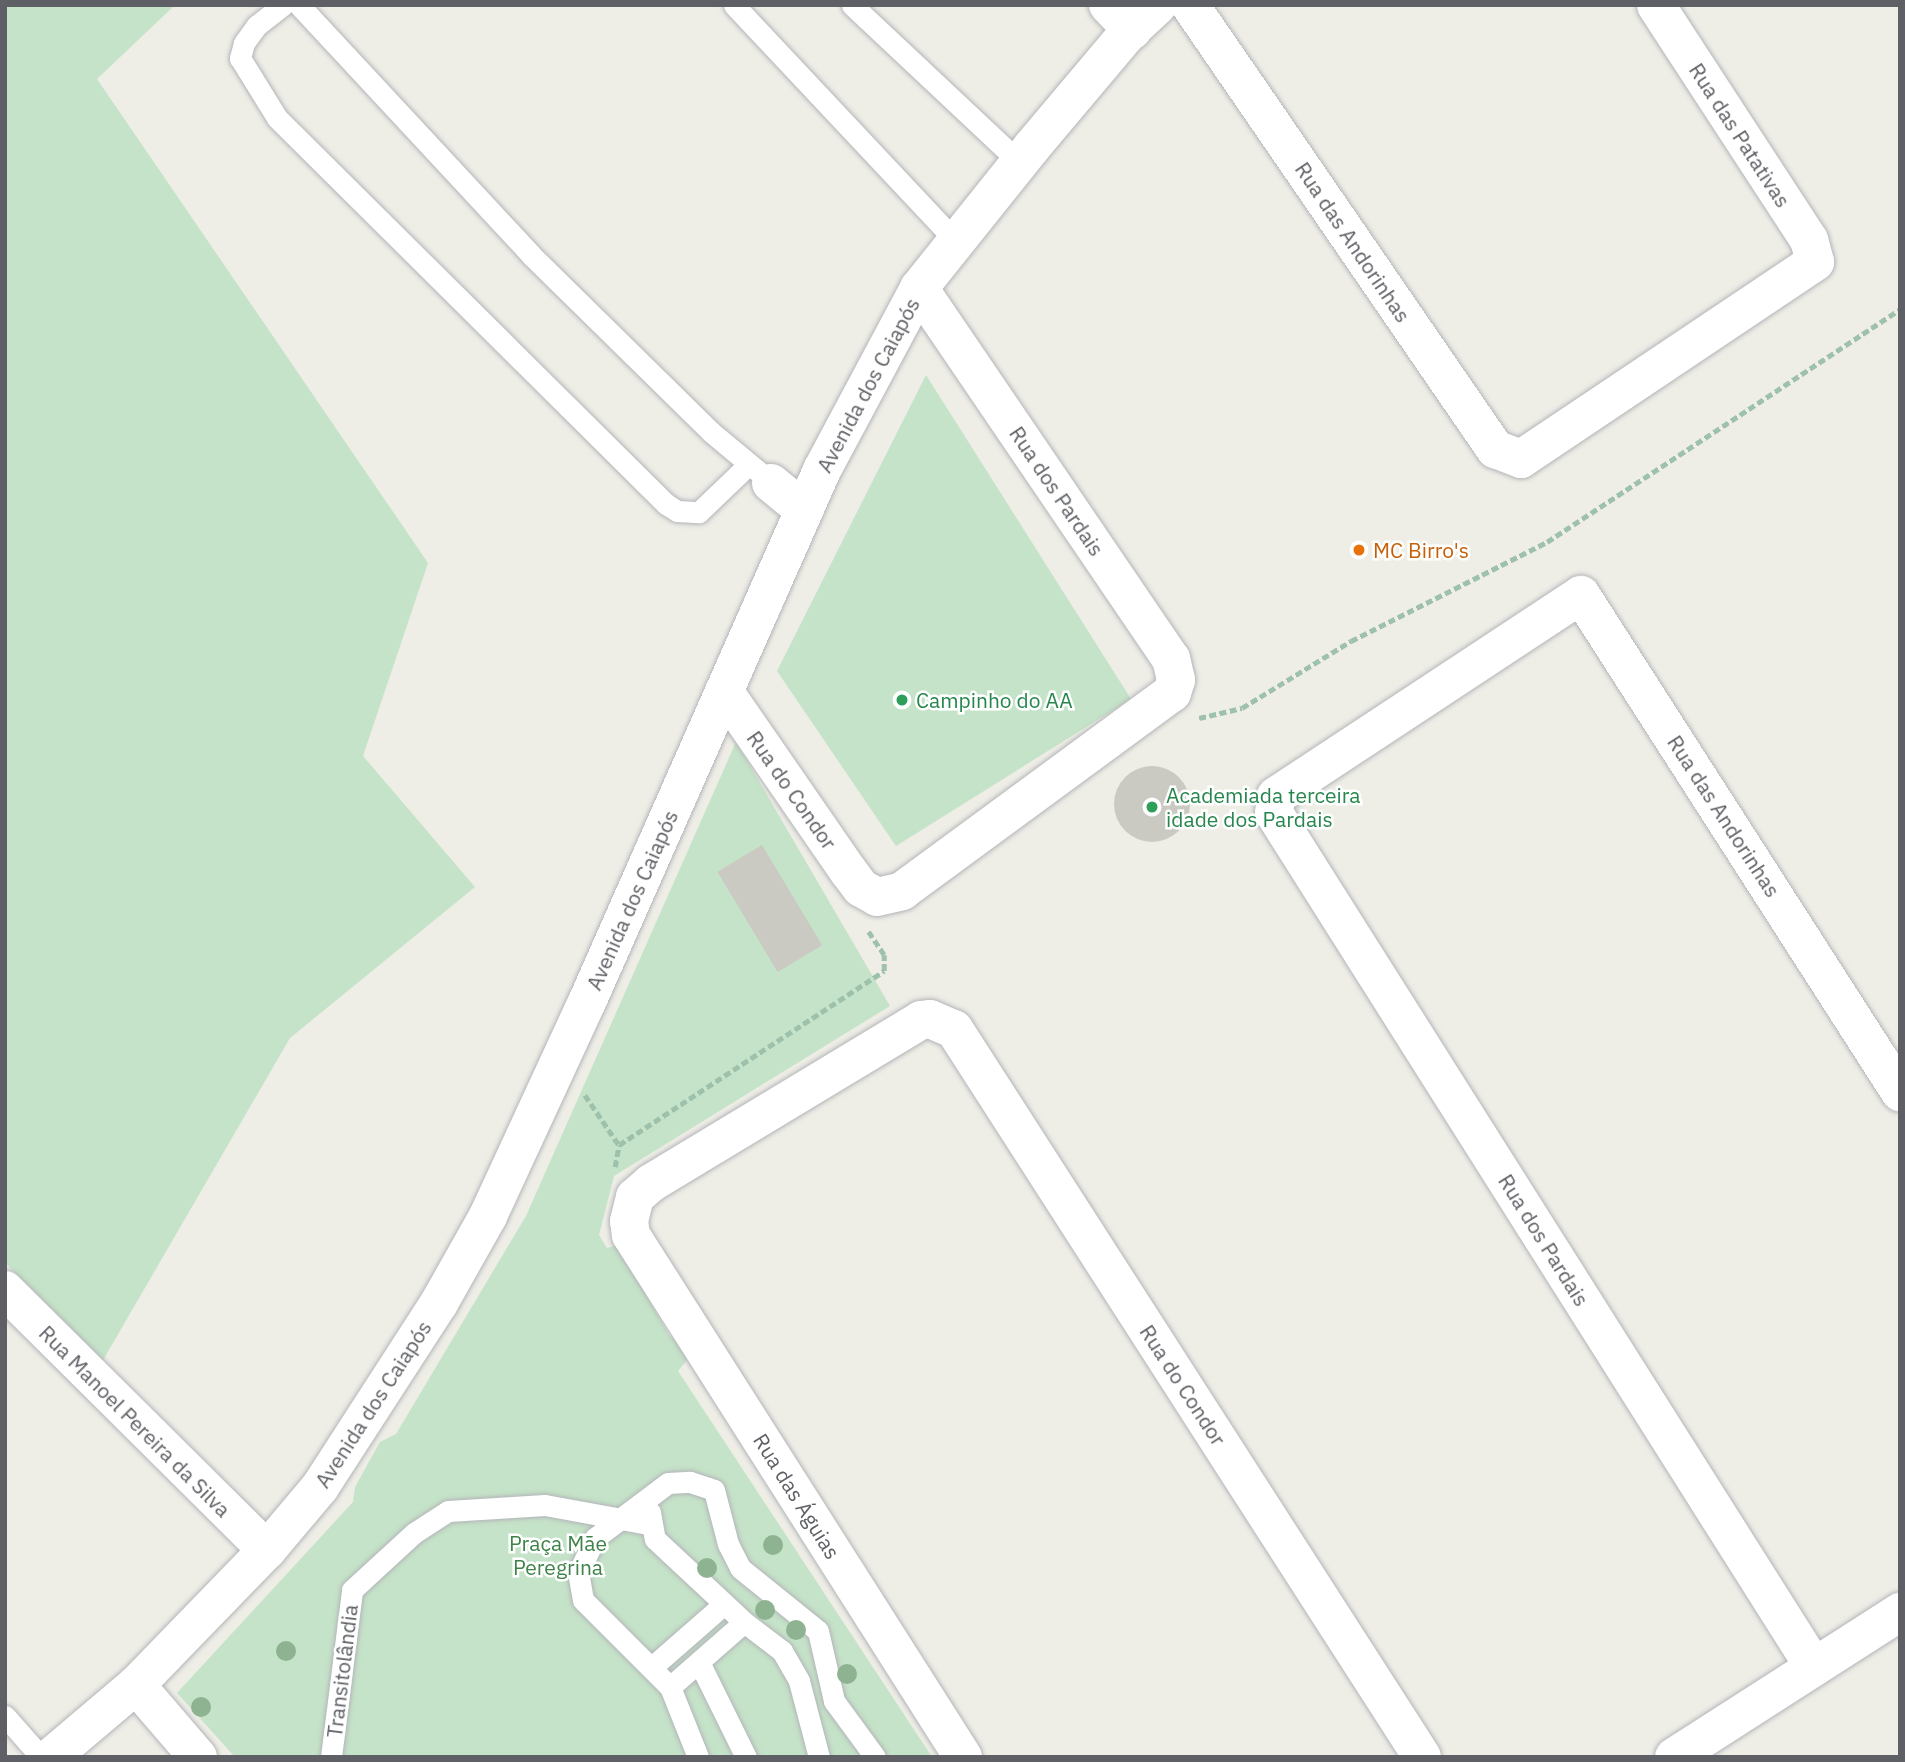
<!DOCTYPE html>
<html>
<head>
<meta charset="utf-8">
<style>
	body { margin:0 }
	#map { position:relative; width:1905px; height:1762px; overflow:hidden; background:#eeede6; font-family:"IBM Plex Sans",sans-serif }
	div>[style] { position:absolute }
	.green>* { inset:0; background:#c5e3c8 }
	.building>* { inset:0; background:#cac9c2; transform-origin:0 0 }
	.round { border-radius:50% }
	.path>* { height:4.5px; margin-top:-2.25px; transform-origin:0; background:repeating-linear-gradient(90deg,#9ec1ac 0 7px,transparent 0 10.5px) }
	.roads { filter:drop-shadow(0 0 2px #b3b5b9) drop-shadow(0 0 2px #b3b5b9) }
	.lane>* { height:21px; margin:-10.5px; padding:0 10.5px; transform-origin:10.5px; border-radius:10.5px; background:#fff }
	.street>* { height:38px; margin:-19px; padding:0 19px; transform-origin:19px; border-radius:19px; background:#fff }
	.secondary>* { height:38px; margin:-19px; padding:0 19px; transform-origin:19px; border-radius:19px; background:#fff }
	.trees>* { width:20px; height:20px; margin:-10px; border-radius:50%; background:#8eb390 }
	.dots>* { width:19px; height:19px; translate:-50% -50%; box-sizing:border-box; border:4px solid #fff; border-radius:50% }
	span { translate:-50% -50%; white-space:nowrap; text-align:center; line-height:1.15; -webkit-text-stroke:5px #fff; paint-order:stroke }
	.street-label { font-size:21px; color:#5e6065 }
	.food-label { font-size:21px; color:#c56008 }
	.left { translate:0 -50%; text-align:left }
	.leisure-label { font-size:21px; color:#27864d }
	.park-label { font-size:21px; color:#3f8349 }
	.frame { position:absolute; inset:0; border:7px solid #5e6065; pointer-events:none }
</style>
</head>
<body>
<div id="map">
	<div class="green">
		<div style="clip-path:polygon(5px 5px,175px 5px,97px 79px,428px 563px,363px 756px,475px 887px,290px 1038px,99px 1367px,5px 1262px)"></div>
		<div style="clip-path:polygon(926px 375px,1131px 699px,896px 846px,777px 671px)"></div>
		<div style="clip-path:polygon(736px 742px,890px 1006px,614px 1176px,599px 1235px,607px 1248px,618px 1245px,669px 1335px,691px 1355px,678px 1371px,932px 1757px,235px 1757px,177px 1693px,353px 1502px,355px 1487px,380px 1442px,396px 1434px,526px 1216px)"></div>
	</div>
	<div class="building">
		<div class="round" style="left:1114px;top:766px;width:76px;height:76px"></div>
		<div style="left:762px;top:845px;width:117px;height:52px;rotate:59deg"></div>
	</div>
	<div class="path">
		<div style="left:1199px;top:718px;width:44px;rotate:-13.1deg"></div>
		<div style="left:1242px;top:708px;width:128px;rotate:-31.6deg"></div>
		<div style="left:1351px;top:641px;width:220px;rotate:-26.8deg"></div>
		<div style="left:1547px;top:542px;width:423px;rotate:-33.4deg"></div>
		<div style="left:585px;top:1095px;width:60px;rotate:55.8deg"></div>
		<div style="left:615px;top:1167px;width:22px;rotate:-80deg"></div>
		<div style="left:619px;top:1145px;width:317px;rotate:-33.3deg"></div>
		<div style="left:884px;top:971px;width:16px;rotate:-90deg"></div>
		<div style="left:884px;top:955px;width:29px;rotate:-124deg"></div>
	</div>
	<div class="roads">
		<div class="lane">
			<div style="left:283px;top:5px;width:33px;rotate:142deg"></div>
			<div style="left:257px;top:25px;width:22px;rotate:126deg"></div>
			<div style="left:244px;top:43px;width:16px;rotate:105deg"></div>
			<div style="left:240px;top:58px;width:70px;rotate:58.3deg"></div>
			<div style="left:277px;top:118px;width:548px;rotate:44.78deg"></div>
			<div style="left:666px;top:504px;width:13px;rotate:32deg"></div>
			<div style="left:677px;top:511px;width:22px;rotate:3deg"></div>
			<div style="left:699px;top:512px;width:69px;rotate:-43.8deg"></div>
			<div style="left:299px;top:5px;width:341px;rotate:47.1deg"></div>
			<div style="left:531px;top:255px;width:252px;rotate:44.5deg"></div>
			<div style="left:711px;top:432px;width:62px;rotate:39.8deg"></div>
			<div style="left:734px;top:5px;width:324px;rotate:46.8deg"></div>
			<div style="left:852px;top:5px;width:229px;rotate:43.2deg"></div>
			<div style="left:650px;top:1512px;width:27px;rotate:80deg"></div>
			<div style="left:655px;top:1539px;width:122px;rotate:43deg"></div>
			<div style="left:744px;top:1622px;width:48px;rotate:37.3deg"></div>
			<div style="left:782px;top:1651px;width:34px;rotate:60deg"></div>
			<div style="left:799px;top:1681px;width:79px;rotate:75.3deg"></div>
			<div style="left:699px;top:1662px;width:106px;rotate:63.7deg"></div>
			<div style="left:652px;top:1667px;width:96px;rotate:-41.2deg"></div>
			<div style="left:670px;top:1687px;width:98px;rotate:-41.3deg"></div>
			<div style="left:5px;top:1716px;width:55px;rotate:48.7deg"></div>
			<div style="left:331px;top:1757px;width:168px;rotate:-82.8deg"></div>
			<div style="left:352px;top:1590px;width:84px;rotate:-42.6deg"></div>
			<div style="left:414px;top:1533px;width:40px;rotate:-32.9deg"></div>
			<div style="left:448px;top:1511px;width:97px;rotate:-3.5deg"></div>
			<div style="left:545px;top:1505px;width:106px;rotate:10.4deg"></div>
			<div style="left:698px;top:1757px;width:75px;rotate:-111.8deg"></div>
			<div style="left:670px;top:1687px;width:123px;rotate:-135deg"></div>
			<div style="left:583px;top:1600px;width:27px;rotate:-100deg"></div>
			<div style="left:578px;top:1573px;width:39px;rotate:-64deg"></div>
			<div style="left:595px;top:1538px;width:91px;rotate:-37deg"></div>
			<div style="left:668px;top:1483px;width:22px;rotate:-3deg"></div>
			<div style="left:690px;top:1482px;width:25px;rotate:18deg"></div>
			<div style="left:714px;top:1490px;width:56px;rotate:75.5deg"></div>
			<div style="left:728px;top:1544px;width:27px;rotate:63deg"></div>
			<div style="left:740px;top:1568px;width:100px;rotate:38.9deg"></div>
			<div style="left:818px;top:1631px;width:72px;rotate:77.1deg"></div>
			<div style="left:834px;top:1701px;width:69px;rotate:53.8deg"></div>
		</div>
		<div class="street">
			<div style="left:1108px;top:5px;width:35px;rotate:46deg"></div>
			<div style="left:1190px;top:5px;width:539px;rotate:55.51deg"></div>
			<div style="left:1495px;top:449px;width:28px;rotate:21deg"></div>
			<div style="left:1521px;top:459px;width:354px;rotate:-33.8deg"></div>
			<div style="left:1815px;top:262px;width:23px;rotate:-105deg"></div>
			<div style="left:1809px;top:240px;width:280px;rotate:-123.1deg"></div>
			<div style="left:771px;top:483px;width:43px;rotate:39.3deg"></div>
			<div style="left:724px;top:691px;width:220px;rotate:55.4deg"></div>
			<div style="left:849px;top:872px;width:20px;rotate:53deg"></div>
			<div style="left:861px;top:888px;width:18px;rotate:29deg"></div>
			<div style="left:877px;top:897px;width:26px;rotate:-13deg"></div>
			<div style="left:902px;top:891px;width:335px;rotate:-36.3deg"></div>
			<div style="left:1172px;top:693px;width:14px;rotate:-73deg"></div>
			<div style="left:1176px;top:680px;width:22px;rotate:-103deg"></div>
			<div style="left:1171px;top:659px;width:448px;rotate:-124.2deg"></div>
			<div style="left:5px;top:1290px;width:369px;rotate:44.8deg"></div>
			<div style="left:1814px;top:1667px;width:1010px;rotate:-122.31deg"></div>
			<div style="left:1274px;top:813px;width:17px;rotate:-83deg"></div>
			<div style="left:1276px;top:796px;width:365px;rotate:-33.4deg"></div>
			<div style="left:1581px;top:595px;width:591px;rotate:57.31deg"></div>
			<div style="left:136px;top:1685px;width:95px;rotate:49.3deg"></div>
			<div style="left:963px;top:1757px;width:619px;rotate:-122.46deg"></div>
			<div style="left:631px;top:1235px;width:14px;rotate:-98deg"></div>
			<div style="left:629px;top:1221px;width:25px;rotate:-76deg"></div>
			<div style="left:635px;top:1197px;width:21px;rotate:-41deg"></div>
			<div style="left:651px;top:1183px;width:315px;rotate:-31.1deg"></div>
			<div style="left:921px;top:1020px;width:9px;rotate:-6deg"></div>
			<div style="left:930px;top:1019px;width:26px;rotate:23deg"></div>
			<div style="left:954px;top:1029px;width:865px;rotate:57.26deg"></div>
		</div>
		<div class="secondary">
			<div style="left:51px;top:1757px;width:111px;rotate:-40.3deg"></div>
			<div style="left:136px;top:1685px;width:188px;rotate:-45.9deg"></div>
			<div style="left:267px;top:1550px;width:82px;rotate:-49.9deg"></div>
			<div style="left:320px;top:1487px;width:219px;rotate:-57.1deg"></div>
			<div style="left:439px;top:1303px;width:100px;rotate:-60.6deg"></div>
			<div style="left:488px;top:1216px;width:236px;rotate:-65.2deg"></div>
			<div style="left:587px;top:1002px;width:582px;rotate:-66.17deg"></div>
			<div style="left:822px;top:470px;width:206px;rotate:-61.9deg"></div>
			<div style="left:919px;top:288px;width:179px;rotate:-51.3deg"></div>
			<div style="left:1031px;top:148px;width:149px;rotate:-49.9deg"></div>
			<div style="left:1127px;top:34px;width:42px;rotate:-43.1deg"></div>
			<div style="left:1674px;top:1757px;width:269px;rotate:-32.7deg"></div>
		</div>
	</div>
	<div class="trees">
		<div style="left:773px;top:1545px"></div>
		<div style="left:707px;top:1568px"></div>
		<div style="left:765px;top:1610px"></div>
		<div style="left:796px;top:1630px"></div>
		<div style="left:286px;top:1651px"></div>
		<div style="left:847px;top:1674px"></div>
		<div style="left:201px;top:1707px"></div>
	</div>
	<div class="dots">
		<div style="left:1359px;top:550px;background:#e8710a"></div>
		<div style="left:902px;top:700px;background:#2e9e5b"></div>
		<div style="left:1152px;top:807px;background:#2e9e5b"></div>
	</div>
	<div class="street-label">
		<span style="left:1740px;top:135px;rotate:57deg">Rua das Patativas</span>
		<span style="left:1353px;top:242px;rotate:56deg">Rua das Andorinhas</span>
		<span style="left:868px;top:385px;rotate:-62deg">Avenida dos Caiapós</span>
		<span style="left:1057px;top:491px;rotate:56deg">Rua dos Pardais</span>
		<span style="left:792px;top:790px;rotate:55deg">Rua do Condor</span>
		<span style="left:1724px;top:816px;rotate:57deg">Rua das Andorinhas</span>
		<span style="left:632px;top:900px;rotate:-66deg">Avenida dos Caiapós</span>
		<span style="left:1544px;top:1240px;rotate:58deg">Rua dos Pardais</span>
		<span style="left:1183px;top:1385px;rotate:57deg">Rua do Condor</span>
		<span style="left:373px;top:1404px;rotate:-57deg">Avenida dos Caiapós</span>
		<span style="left:135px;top:1421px;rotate:45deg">Rua Manoel Pereira da Silva</span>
		<span style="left:797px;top:1496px;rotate:58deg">Rua das Águias</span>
		<span style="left:342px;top:1671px;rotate:-83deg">Transitolândia</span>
	</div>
	<div class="food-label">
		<span class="left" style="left:1373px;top:550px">MC Birro's</span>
	</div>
	<div class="leisure-label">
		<span class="left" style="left:916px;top:700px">Campinho do AA</span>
		<span class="left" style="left:1166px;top:807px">Academiada terceira<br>idade dos Pardais</span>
	</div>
	<div class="park-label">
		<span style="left:558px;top:1555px">Praça Mãe<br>Peregrina</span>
	</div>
	<div class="frame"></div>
</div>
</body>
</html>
